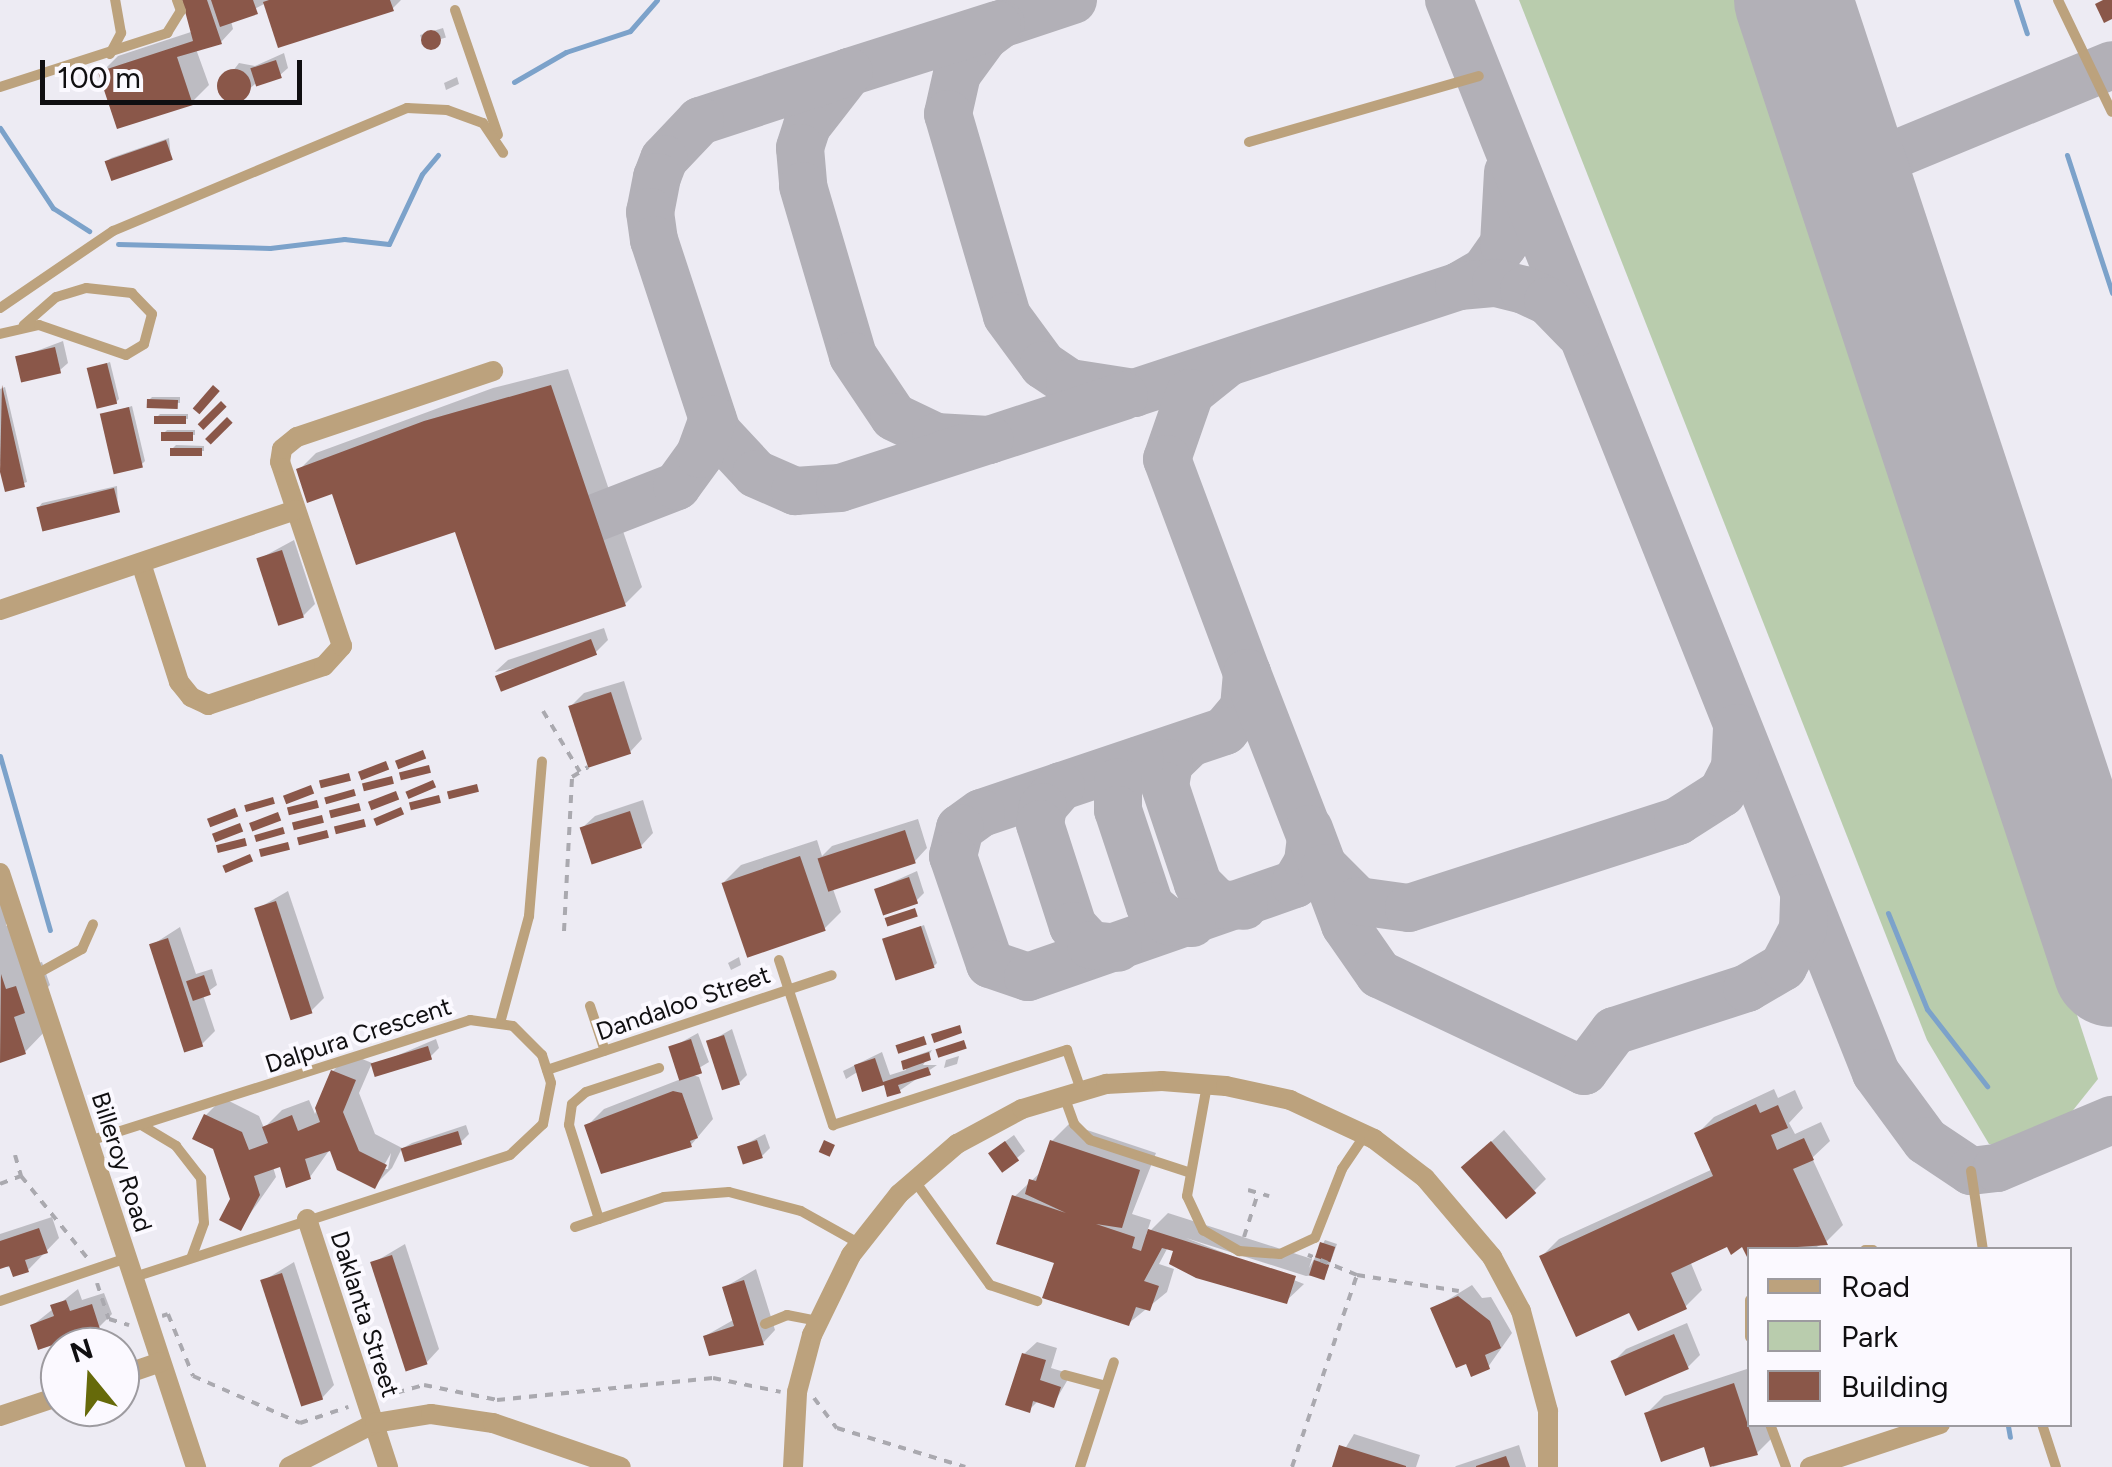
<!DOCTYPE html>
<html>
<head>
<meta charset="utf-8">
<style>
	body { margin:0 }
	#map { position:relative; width:2112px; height:1467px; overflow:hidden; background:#edebf3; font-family:Figtree,sans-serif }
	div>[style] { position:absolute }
	.green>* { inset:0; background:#b9ccad }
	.shadow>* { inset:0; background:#0003; transform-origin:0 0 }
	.stream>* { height:5px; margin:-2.5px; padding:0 2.5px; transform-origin:2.5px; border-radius:2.5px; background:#7ca2ca }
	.taxiway>* { height:48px; margin:-24px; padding:0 24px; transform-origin:24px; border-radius:24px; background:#b2b0b7 }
	.runway>* { height:118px; margin:-59px; padding:0 59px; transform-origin:59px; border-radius:59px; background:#b2b0b7 }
	.building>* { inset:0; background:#8a5749; transform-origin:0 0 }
	.round { border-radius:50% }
	.path>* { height:4px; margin-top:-2px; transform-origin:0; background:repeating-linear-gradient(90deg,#aaa9af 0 8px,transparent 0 16px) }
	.lane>* { height:10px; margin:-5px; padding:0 5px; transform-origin:5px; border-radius:5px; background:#bca27d }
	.street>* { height:20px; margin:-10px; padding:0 10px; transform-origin:10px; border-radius:10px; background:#bca27d }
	span { translate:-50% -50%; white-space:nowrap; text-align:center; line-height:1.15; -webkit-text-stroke:8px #fbf9ff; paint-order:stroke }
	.street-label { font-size:25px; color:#100f11 }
	.legend { position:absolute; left:1747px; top:1247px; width:325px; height:180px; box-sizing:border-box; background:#fbf9ff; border:2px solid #9d9ba0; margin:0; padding:12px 18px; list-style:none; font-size:30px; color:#100f11 }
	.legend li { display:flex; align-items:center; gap:20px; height:50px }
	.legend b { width:50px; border:2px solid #9d9ba0 }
	.north { position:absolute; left:40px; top:1327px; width:100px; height:100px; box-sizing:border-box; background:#fbf9ff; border:2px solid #9d9ba0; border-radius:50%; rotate:342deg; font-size:28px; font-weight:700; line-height:40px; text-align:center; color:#100f11 }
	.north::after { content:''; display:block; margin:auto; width:35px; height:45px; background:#666a0a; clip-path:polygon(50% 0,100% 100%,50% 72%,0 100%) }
	.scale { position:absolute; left:40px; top:60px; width:262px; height:45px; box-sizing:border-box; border:5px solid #100f11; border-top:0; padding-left:12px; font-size:30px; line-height:35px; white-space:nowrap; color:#100f11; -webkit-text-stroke:8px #fbf9ff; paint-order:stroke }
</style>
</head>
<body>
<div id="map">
	<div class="green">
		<div style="clip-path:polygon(1519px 0,1744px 0,2098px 1079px,2066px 1119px,2039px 1132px,2012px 1144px,1989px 1144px,1927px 1040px)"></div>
	</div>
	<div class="shadow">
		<div style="clip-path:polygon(186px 0,401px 0,392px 9px,266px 3px,231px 21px,233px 29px,221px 42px,196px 49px,209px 85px,192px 102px,101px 73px,118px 56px,194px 31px)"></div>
		<div style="left:443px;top:28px;width:10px;height:24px;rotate:73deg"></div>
		<div style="clip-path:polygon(284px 53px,288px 68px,280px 75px,255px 84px,236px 101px,220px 88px,239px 63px,255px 66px)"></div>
		<div style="clip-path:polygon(457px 77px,459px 84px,446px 90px,444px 83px)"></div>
		<div style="clip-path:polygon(169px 138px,171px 158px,107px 161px,111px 158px)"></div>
		<div style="clip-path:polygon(63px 341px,68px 363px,60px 370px,18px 358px)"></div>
		<div style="clip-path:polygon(110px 362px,119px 399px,116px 402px,90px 369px)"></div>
		<div style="clip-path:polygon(568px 369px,642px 587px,625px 604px,456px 529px,334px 491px,299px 470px,316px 453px,493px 388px)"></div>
		<div style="clip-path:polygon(5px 387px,27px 482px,7px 489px,0 461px,0 389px)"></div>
		<div style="clip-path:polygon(152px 397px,180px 397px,180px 403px,149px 400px)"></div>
		<div style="clip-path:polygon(132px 406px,145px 461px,142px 464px,103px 415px)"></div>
		<div style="clip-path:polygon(160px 414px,188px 414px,188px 419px,157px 417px)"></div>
		<div style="clip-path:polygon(167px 430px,195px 430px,195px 435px,164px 433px)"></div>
		<div style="clip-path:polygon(176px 445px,204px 446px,204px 451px,172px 449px)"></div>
		<div style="clip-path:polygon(117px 486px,118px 510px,39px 507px,42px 503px)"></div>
		<div style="clip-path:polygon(294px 540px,315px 604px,303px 616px,259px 559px)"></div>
		<div style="clip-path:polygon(604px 628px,608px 640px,595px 653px,495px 672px,508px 660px)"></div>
		<div style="clip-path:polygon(624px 681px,642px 739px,630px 752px,571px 706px,584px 693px)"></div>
		<div style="clip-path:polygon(643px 800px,653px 833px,641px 846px,582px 828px,595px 816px)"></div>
		<div style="clip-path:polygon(918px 819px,927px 848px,915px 861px,833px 889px,841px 912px,824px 929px,724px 882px,741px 865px,817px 840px,822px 856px,832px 846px)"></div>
		<div style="clip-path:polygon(917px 871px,924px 893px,916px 901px,877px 889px)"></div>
		<div style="clip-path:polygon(0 880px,10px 883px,6px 926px,17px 922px,31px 965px,42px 962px,50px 985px,40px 995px,50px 1026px,25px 1052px,0 1060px)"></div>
		<div style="clip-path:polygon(288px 891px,324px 998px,311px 1011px,257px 909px)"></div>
		<div style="clip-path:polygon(924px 925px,937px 963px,934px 966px,884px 940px)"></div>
		<div style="clip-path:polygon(180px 927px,196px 974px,212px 969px,217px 985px,203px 995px,215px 1031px,202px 1044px,152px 945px)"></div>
		<div style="clip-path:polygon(739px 957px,741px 965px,731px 970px,728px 963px)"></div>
		<div style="clip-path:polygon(732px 1029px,747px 1075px,739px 1083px,709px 1042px)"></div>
		<div style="clip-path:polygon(698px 1033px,709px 1062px,689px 1074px,699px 1077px,713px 1119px,691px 1145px,587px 1126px,604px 1109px,681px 1079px,671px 1048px)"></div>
		<div style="clip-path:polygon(436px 1039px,439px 1048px,431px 1056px,375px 1065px)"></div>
		<div style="clip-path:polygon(932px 1050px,923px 1065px,937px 1065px,899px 1091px,885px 1082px,864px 1089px,859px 1071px,846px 1079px,843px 1071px,882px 1052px,890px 1075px,906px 1070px,907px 1059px)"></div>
		<div style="clip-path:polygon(evenodd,350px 1054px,372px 1063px,359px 1093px,375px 1134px,402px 1148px,392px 1168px,374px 1186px,331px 1148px,310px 1177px,282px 1164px,273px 1167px,276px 1177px,240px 1228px,206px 1115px,223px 1098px,259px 1116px,264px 1128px,282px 1110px,309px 1100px,315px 1114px,333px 1071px,350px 1054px,391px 1153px,388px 1169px,382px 1169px,391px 1153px)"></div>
		<div style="clip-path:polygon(959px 1056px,957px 1064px,944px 1068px,946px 1060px)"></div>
		<div style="clip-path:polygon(1774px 1089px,1778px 1098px,1795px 1090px,1803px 1108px,1789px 1123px,1795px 1134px,1821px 1122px,1830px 1141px,1812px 1158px,1843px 1225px,1826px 1242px,1811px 1250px,1729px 1244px,1690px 1261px,1702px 1290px,1685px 1307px,1631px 1310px,1542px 1256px,1559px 1239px,1713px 1169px,1697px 1134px,1714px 1117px)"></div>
		<div style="clip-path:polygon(1069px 1124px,1156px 1153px,1132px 1214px,1151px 1220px,1146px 1235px,1168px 1213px,1312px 1259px,1309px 1268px,1325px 1240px,1337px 1244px,1326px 1274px,1306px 1276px,1186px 1238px,1304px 1284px,1286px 1301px,1168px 1247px,1159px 1264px,1174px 1269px,1167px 1292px,1129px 1323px,1057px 1261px,1014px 1197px,1043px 1170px,1052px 1141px)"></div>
		<div style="clip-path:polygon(466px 1125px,469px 1134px,461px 1142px,407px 1160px,403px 1148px,412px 1143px)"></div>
		<div style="clip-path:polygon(1504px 1130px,1546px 1179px,1534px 1191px,1477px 1155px)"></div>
		<div style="clip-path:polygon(765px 1134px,770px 1148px,762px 1156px,740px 1147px)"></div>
		<div style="clip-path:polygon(1014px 1135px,1025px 1151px,1017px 1158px,999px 1146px)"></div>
		<div style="clip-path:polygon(52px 1217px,59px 1238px,28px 1270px,0 1266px,0 1234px)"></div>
		<div style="clip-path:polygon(405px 1244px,439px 1349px,427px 1362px,373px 1263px)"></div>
		<div style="clip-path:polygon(294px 1262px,334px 1385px,322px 1398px,263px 1281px)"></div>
		<div style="clip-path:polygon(756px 1269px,775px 1330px,763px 1343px,705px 1336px,735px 1319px,725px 1287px)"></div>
		<div style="clip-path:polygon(1472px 1285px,1482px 1298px,1491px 1297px,1512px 1333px,1488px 1367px,1433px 1309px)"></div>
		<div style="clip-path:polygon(78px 1289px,82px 1300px,104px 1293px,112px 1314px,99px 1327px,33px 1325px)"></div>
		<div style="clip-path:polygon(1687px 1323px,1700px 1355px,1688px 1367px,1613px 1362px,1626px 1349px)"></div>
		<div style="clip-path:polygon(1037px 1342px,1057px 1348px,1051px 1368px,1071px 1374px,1053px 1405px,1039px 1400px,1029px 1410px,1024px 1354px)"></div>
		<div style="clip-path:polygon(1750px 1368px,1750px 1424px,1770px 1424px,1774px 1436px,1757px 1453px,1713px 1467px,1706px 1444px,1647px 1413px,1664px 1396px)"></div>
		<div style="clip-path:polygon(1354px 1434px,1420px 1455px,1416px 1467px,1334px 1467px)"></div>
		<div style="clip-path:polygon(1519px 1445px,1526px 1467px,1455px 1467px,1456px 1466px)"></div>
	</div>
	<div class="stream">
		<div style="left:2016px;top:0;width:35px;rotate:72deg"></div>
		<div style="left:514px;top:82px;width:60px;rotate:-30deg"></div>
		<div style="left:566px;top:52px;width:67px;rotate:-18.2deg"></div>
		<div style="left:630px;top:31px;width:41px;rotate:-48.9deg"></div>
		<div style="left:0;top:128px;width:96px;rotate:56.5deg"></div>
		<div style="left:53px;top:208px;width:43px;rotate:32.6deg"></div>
		<div style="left:2067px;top:155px;width:145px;rotate:71.9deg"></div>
		<div style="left:118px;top:244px;width:152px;rotate:1.5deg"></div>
		<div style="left:270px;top:248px;width:75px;rotate:-6.9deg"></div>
		<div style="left:344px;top:239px;width:45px;rotate:6.3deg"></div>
		<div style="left:389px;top:244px;width:77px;rotate:-64.8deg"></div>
		<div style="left:422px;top:174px;width:25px;rotate:-50deg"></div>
		<div style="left:0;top:756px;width:181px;rotate:74deg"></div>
		<div style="left:1888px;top:913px;width:104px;rotate:67.9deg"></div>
		<div style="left:1927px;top:1009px;width:98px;rotate:52.1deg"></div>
		<div style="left:2008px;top:1426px;width:11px;rotate:80deg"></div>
	</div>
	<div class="taxiway">
		<div style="left:1073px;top:0;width:76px;rotate:161.6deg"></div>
		<div style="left:1001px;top:24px;width:21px;rotate:143deg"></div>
		<div style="left:984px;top:37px;width:46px;rotate:126.1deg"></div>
		<div style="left:957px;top:74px;width:41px;rotate:102.7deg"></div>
		<div style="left:948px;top:114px;width:210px;rotate:73.7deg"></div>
		<div style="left:1007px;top:316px;width:61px;rotate:53.7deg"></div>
		<div style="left:1043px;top:365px;width:32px;rotate:34deg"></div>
		<div style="left:1070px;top:383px;width:65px;rotate:8.9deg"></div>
		<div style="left:1134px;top:393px;width:342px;rotate:-18.2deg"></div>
		<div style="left:1459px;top:286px;width:30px;rotate:-30deg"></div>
		<div style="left:1485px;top:271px;width:33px;rotate:-55deg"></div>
		<div style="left:1504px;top:244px;width:72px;rotate:-86.8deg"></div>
		<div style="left:1449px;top:0;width:1155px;rotate:68.3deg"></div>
		<div style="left:1876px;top:1073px;width:84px;rotate:53.7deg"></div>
		<div style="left:1926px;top:1141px;width:54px;rotate:33.7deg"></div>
		<div style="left:1971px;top:1171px;width:26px;rotate:-7deg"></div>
		<div style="left:1997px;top:1168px;width:125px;rotate:-22.7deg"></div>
		<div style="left:997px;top:25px;width:155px;rotate:162.4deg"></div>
		<div style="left:849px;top:72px;width:68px;rotate:127.9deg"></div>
		<div style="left:807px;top:126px;width:23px;rotate:108deg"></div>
		<div style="left:800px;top:148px;width:38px;rotate:85deg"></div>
		<div style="left:803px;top:186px;width:177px;rotate:73.6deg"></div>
		<div style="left:853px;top:356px;width:73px;rotate:56.1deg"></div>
		<div style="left:894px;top:417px;width:47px;rotate:25.5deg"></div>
		<div style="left:936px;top:437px;width:53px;rotate:3.2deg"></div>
		<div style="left:989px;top:440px;width:142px;rotate:-18.1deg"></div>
		<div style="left:849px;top:72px;width:157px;rotate:161.8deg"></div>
		<div style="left:700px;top:121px;width:52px;rotate:133.5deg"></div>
		<div style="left:664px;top:159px;width:19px;rotate:111deg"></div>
		<div style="left:657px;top:177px;width:36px;rotate:101deg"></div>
		<div style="left:650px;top:212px;width:28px;rotate:82deg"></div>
		<div style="left:654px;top:240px;width:202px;rotate:71.8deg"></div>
		<div style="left:717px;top:432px;width:57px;rotate:47.1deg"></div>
		<div style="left:756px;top:474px;width:43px;rotate:23.6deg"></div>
		<div style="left:795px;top:491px;width:45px;rotate:-3.8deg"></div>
		<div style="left:840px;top:488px;width:157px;rotate:-17.9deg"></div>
		<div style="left:1850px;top:173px;width:283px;rotate:-22.4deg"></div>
		<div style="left:1459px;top:286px;width:37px;rotate:-5deg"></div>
		<div style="left:1496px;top:283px;width:29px;rotate:14deg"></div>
		<div style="left:1524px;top:290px;width:26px;rotate:25deg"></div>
		<div style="left:1548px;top:301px;width:43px;rotate:45.9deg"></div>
		<div style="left:1227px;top:363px;width:48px;rotate:141deg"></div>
		<div style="left:1190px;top:393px;width:70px;rotate:109.2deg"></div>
		<div style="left:1167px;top:459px;width:228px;rotate:69.5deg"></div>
		<div style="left:1247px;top:673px;width:35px;rotate:95deg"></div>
		<div style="left:1244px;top:708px;width:30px;rotate:130deg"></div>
		<div style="left:1225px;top:731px;width:257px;rotate:161.4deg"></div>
		<div style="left:981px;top:813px;width:26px;rotate:144deg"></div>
		<div style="left:960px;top:828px;width:29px;rotate:104deg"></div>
		<div style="left:953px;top:856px;width:114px;rotate:71.1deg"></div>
		<div style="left:990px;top:964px;width:40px;rotate:18.9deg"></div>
		<div style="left:1028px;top:977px;width:283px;rotate:-19.2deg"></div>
		<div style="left:1295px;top:884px;width:26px;rotate:-59deg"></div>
		<div style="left:1308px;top:862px;width:24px;rotate:-83deg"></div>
		<div style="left:1311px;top:838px;width:177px;rotate:-111.2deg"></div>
		<div style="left:595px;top:518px;width:88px;rotate:-21.3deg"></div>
		<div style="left:677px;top:486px;width:39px;rotate:-54deg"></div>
		<div style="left:700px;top:454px;width:37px;rotate:-70deg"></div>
		<div style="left:1189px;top:744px;width:28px;rotate:136deg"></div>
		<div style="left:1169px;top:763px;width:23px;rotate:100deg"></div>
		<div style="left:1165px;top:786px;width:103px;rotate:71.4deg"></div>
		<div style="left:1198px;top:884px;width:28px;rotate:45deg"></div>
		<div style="left:1218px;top:904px;width:26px;rotate:4deg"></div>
		<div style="left:1140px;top:760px;width:31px;rotate:135deg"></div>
		<div style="left:1118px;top:782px;width:28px;rotate:90deg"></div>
		<div style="left:1118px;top:810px;width:101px;rotate:71.6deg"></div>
		<div style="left:1150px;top:906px;width:23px;rotate:40deg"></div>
		<div style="left:1168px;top:921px;width:24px;rotate:5deg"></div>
		<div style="left:1061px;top:786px;width:28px;rotate:131deg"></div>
		<div style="left:1043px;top:807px;width:17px;rotate:100deg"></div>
		<div style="left:1040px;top:824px;width:107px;rotate:72.1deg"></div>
		<div style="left:1073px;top:926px;width:26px;rotate:47deg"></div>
		<div style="left:1091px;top:945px;width:27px;rotate:6deg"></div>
		<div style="left:1309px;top:829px;width:103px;rotate:69.4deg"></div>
		<div style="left:1345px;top:925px;width:60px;rotate:55.2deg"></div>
		<div style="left:1379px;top:974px;width:227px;rotate:25.3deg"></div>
		<div style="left:1584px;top:1071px;width:50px;rotate:-53.1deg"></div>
		<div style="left:1614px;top:1031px;width:140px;rotate:-17.9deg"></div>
		<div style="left:1747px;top:988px;width:42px;rotate:-30.3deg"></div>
		<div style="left:1783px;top:967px;width:43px;rotate:-62.2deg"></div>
		<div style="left:1803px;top:929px;width:31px;rotate:-88deg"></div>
		<div style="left:1325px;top:868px;width:47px;rotate:45deg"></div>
		<div style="left:1358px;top:901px;width:51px;rotate:7.8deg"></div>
		<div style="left:1409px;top:908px;width:283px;rotate:-17.9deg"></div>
		<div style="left:1678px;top:821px;width:52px;rotate:-32.5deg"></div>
		<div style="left:1722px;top:793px;width:28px;rotate:-63deg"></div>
		<div style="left:1735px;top:768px;width:40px;rotate:-87.1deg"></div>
	</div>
	<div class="runway">
		<div style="left:1793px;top:0;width:1019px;rotate:71.76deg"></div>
	</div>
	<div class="building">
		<div style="clip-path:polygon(182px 0,207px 0,222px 44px,177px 57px,193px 105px,117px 129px,98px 72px,193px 41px)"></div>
		<div style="clip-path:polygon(211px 0,253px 0,258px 14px,220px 27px)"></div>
		<div style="clip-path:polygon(269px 0,390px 0,394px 11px,278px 48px,263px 2px)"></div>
		<div style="clip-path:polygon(2103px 0,2112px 0,2112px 19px,2104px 23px,2095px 4px)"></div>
		<div class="round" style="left:421px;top:30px;width:20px;height:20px"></div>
		<div style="left:276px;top:60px;width:19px;height:27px;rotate:72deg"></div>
		<div class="round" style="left:217px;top:69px;width:34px;height:34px"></div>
		<div style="left:166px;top:140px;width:21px;height:65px;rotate:71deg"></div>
		<div style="left:55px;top:347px;width:27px;height:41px;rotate:77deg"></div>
		<div style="left:107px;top:363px;width:42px;height:21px;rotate:76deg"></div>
		<div style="clip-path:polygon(2px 385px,25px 487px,5px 492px,0 472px)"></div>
		<div style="left:213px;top:385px;width:9px;height:31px;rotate:41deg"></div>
		<div style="clip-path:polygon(551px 385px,626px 606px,495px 650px,455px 532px,356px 565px,332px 494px,307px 503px,296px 469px,424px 421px)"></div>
		<div style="left:147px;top:399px;width:31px;height:9px;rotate:2deg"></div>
		<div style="left:221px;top:401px;width:8px;height:33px;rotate:45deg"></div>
		<div style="left:129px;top:407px;width:62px;height:30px;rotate:77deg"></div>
		<div style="left:154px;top:416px;width:32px;height:8px"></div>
		<div style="left:227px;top:417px;width:8px;height:31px;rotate:45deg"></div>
		<div style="left:161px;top:432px;width:32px;height:9px"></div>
		<div style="left:170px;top:448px;width:32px;height:8px"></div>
		<div style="left:114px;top:488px;width:25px;height:80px;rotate:76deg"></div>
		<div style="left:282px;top:550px;width:71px;height:27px;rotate:72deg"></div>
		<div style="left:591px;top:639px;width:17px;height:103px;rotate:69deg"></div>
		<div style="left:611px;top:692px;width:65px;height:45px;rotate:72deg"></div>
		<div style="left:423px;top:750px;width:9px;height:30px;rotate:69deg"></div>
		<div style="left:386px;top:761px;width:9px;height:30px;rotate:69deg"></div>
		<div style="left:429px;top:765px;width:8px;height:31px;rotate:76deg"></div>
		<div style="left:349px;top:773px;width:8px;height:31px;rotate:76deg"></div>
		<div style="left:392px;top:776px;width:8px;height:31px;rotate:76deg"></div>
		<div style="left:433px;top:780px;width:8px;height:30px;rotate:67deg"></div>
		<div style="left:477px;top:784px;width:8px;height:31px;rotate:76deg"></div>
		<div style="left:311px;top:785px;width:9px;height:30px;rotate:69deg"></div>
		<div style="left:354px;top:789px;width:7px;height:31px;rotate:74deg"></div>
		<div style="left:396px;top:791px;width:9px;height:30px;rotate:69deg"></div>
		<div style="left:439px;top:795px;width:8px;height:31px;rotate:76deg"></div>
		<div style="left:273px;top:797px;width:7px;height:30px;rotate:74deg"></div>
		<div style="left:317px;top:800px;width:8px;height:31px;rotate:76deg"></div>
		<div style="left:359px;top:803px;width:8px;height:31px;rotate:76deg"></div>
		<div style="left:401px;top:807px;width:8px;height:30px;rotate:67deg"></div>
		<div style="left:235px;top:808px;width:9px;height:30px;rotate:69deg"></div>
		<div style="left:630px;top:811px;width:39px;height:53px;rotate:72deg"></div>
		<div style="left:278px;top:812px;width:9px;height:31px;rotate:69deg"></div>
		<div style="left:322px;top:815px;width:8px;height:31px;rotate:76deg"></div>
		<div style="left:364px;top:819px;width:8px;height:31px;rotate:76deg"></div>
		<div style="left:240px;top:823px;width:9px;height:30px;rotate:69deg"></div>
		<div style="left:283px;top:827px;width:7px;height:30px;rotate:74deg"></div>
		<div style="left:327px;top:830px;width:8px;height:31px;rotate:76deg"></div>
		<div style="left:905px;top:830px;width:35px;height:92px;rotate:72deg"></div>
		<div style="left:245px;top:838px;width:8px;height:30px;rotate:76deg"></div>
		<div style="left:288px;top:842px;width:8px;height:30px;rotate:76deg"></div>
		<div style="left:250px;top:854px;width:8px;height:30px;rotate:67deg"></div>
		<div style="left:800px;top:856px;width:79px;height:83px;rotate:71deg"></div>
		<div style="left:909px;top:877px;width:28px;height:37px;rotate:71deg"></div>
		<div style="left:276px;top:901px;width:118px;height:23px;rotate:72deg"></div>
		<div style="left:915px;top:908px;width:9px;height:32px;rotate:72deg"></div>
		<div style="left:921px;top:926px;width:44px;height:41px;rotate:72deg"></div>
		<div style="left:168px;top:938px;width:114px;height:20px;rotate:72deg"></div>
		<div style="clip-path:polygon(1px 974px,6px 989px,16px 986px,25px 1013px,14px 1017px,26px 1054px,0 1063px)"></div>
		<div style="left:204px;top:975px;width:21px;height:19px;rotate:71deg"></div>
		<div style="clip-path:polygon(960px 1025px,962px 1033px,934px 1043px,931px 1034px)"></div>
		<div style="left:724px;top:1035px;width:52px;height:19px;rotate:72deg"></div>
		<div style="left:924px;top:1036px;width:9px;height:30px;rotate:72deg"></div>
		<div style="left:691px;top:1039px;width:36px;height:24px;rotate:72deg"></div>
		<div style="left:964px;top:1040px;width:9px;height:30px;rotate:72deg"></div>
		<div style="left:428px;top:1046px;width:14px;height:60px;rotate:73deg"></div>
		<div style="clip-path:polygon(929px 1052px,931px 1060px,903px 1070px,901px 1061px)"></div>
		<div style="clip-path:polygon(875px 1058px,883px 1082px,928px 1067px,931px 1075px,898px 1085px,901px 1093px,887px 1097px,884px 1085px,862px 1092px,854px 1065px)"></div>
		<div style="clip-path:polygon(331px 1070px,356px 1080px,343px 1112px,359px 1151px,387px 1165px,375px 1189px,337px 1170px,330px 1151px,305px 1159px,311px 1179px,286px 1188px,280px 1167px,254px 1176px,260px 1195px,241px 1231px,219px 1220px,230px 1199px,213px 1149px,192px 1139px,204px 1114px,242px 1132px,249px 1150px,268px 1143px,262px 1127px,292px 1115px,298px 1131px,320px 1122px,315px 1108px)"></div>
		<div style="clip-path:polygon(673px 1091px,682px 1093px,698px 1138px,690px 1141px,692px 1147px,601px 1174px,584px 1125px)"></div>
		<div style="clip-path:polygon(1756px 1104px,1760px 1113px,1778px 1105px,1788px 1128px,1771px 1135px,1777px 1150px,1804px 1138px,1814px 1160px,1793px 1169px,1828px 1245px,1750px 1250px,1750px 1263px,1742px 1247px,1731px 1255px,1727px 1247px,1671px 1273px,1687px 1309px,1638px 1331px,1629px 1313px,1576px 1337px,1539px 1256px,1713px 1176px,1694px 1133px)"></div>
		<div style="left:458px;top:1131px;width:14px;height:60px;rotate:73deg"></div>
		<div style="left:757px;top:1140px;width:19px;height:21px;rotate:72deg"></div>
		<div style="left:824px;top:1140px;width:12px;height:13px;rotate:24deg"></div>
		<div style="clip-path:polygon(1050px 1140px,1140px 1170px,1122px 1228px,1096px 1224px,1135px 1237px,1132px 1248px,1141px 1251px,1148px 1229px,1296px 1276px,1287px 1304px,1196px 1278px,1169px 1264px,1173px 1251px,1162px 1248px,1144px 1281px,1159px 1286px,1150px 1311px,1136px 1307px,1129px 1326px,1042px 1298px,1054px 1263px,996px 1244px,1012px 1195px,1066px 1213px,1025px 1194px,1029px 1179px,1036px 1181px)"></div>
		<div style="left:1005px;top:1141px;width:24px;height:21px;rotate:54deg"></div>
		<div style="left:1491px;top:1141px;width:69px;height:40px;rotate:49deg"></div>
		<div style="clip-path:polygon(39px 1228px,48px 1253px,25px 1260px,29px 1272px,13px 1277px,9px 1266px,0 1269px,0 1241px)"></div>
		<div style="left:1320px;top:1242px;width:16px;height:16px;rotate:18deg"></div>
		<div style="left:392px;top:1255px;width:115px;height:23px;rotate:72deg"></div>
		<div style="left:1314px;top:1260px;width:16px;height:16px;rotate:18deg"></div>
		<div style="left:282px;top:1273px;width:133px;height:23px;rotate:72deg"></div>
		<div style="clip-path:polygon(744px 1280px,764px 1345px,709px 1356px,703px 1336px,734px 1326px,722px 1287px)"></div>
		<div style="clip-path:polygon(1458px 1296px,1490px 1321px,1501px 1348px,1485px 1355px,1490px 1369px,1471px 1377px,1466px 1364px,1456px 1368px,1430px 1308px)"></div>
		<div style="clip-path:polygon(66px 1300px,70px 1311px,92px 1304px,100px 1329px,38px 1350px,30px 1325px,54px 1316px,50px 1305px)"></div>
		<div style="left:1674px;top:1334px;width:38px;height:69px;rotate:67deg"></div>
		<div style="clip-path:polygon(1022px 1353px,1046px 1360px,1040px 1380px,1061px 1387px,1054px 1408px,1033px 1401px,1030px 1413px,1005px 1405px)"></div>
		<div style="clip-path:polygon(1734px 1383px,1758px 1455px,1710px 1467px,1704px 1447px,1661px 1462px,1644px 1413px)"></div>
		<div style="clip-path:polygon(1339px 1445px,1406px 1466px,1406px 1467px,1332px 1467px)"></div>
		<div style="clip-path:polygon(1506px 1456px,1510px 1467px,1476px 1467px,1476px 1466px)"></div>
	</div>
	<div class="path">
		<div style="left:543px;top:711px;width:71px;rotate:58.8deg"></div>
		<div style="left:564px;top:931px;width:154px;rotate:-87deg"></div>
		<div style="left:572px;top:777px;width:19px;rotate:-32deg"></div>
		<div style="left:15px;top:1155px;width:22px;rotate:74deg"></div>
		<div style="left:0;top:1184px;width:22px;rotate:-21deg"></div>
		<div style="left:21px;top:1176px;width:108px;rotate:51deg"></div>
		<div style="left:1248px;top:1190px;width:22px;rotate:16deg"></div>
		<div style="left:1244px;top:1237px;width:46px;rotate:-72.3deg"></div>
		<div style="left:1357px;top:1275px;width:103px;rotate:8.9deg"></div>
		<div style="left:97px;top:1283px;width:38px;rotate:72deg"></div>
		<div style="left:109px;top:1319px;width:21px;rotate:17deg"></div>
		<div style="left:162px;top:1316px;width:6px;rotate:-18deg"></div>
		<div style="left:168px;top:1314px;width:67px;rotate:68deg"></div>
		<div style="left:193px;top:1376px;width:117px;rotate:23.7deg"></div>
		<div style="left:300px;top:1423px;width:51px;rotate:-18.4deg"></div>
		<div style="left:381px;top:1397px;width:45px;rotate:-15.6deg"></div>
		<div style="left:424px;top:1385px;width:75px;rotate:11.6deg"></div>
		<div style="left:497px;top:1400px;width:217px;rotate:-5.8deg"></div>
		<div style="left:713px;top:1378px;width:69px;rotate:11.6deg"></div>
		<div style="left:814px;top:1398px;width:38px;rotate:53deg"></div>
		<div style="left:837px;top:1428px;width:134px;rotate:16.9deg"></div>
		<div style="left:1292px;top:1467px;width:203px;rotate:-71.3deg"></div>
		<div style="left:1357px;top:1275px;width:53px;rotate:-157.8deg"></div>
	</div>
	<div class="lane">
		<div style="left:2058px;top:0;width:124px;rotate:64.3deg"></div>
		<div style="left:455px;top:10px;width:132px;rotate:71deg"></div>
		<div style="left:110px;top:54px;width:24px;rotate:-62deg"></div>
		<div style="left:121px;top:33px;width:34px;rotate:-100deg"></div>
		<div style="left:0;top:87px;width:176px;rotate:-17.9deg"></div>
		<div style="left:167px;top:33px;width:26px;rotate:-58deg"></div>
		<div style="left:181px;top:11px;width:12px;rotate:-110deg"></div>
		<div style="left:1249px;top:142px;width:239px;rotate:-16deg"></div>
		<div style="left:0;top:308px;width:137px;rotate:-34.3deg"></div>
		<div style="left:113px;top:231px;width:319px;rotate:-22.7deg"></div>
		<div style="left:407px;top:108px;width:40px;rotate:2.9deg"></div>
		<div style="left:447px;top:110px;width:38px;rotate:20deg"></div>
		<div style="left:483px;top:123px;width:36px;rotate:56deg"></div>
		<div style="left:0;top:334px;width:40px;rotate:-13deg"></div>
		<div style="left:39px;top:325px;width:92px;rotate:19deg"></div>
		<div style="left:126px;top:355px;width:21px;rotate:-31deg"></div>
		<div style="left:144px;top:344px;width:31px;rotate:-75deg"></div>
		<div style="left:152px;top:314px;width:29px;rotate:-134deg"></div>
		<div style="left:132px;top:293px;width:46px;rotate:-173.8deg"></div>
		<div style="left:86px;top:288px;width:31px;rotate:163deg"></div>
		<div style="left:56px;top:297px;width:43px;rotate:138.8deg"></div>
		<div style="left:779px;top:960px;width:174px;rotate:71.9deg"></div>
		<div style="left:833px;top:1125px;width:246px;rotate:-17.8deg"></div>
		<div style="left:1067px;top:1050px;width:42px;rotate:70.7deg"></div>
		<div style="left:35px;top:975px;width:54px;rotate:-29deg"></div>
		<div style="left:82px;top:949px;width:27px;rotate:-66deg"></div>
		<div style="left:590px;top:1006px;width:47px;rotate:71.6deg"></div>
		<div style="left:500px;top:1023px;width:111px;rotate:-74.8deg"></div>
		<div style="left:529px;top:916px;width:155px;rotate:-85.2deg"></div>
		<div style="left:547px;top:1070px;width:300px;rotate:-18.4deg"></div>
		<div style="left:1207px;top:1085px;width:113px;rotate:100.2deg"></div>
		<div style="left:1187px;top:1196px;width:38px;rotate:65deg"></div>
		<div style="left:1203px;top:1230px;width:42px;rotate:30.3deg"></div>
		<div style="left:1239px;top:1251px;width:41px;rotate:4.2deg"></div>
		<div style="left:1280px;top:1254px;width:38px;rotate:-25deg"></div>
		<div style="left:1315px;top:1238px;width:74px;rotate:-68.6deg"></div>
		<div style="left:1342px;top:1169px;width:41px;rotate:-55.9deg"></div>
		<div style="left:1064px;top:1096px;width:30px;rotate:70deg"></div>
		<div style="left:1074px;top:1124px;width:23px;rotate:45deg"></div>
		<div style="left:1090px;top:1140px;width:103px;rotate:18.1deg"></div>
		<div style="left:143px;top:1126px;width:39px;rotate:31deg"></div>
		<div style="left:176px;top:1146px;width:41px;rotate:52deg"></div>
		<div style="left:201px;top:1178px;width:45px;rotate:86.2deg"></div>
		<div style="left:204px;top:1223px;width:37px;rotate:110deg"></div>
		<div style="left:89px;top:1141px;width:400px;rotate:-17.6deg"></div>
		<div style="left:470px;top:1020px;width:43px;rotate:7.9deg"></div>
		<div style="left:513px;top:1026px;width:41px;rotate:45deg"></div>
		<div style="left:542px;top:1055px;width:29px;rotate:72deg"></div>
		<div style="left:551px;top:1083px;width:42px;rotate:101deg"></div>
		<div style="left:543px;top:1124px;width:45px;rotate:136.8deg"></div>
		<div style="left:510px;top:1155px;width:395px;rotate:162deg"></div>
		<div style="left:1971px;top:1171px;width:80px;rotate:81.4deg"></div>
		<div style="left:914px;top:1180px;width:130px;rotate:54.1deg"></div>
		<div style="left:990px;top:1285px;width:50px;rotate:18.8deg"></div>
		<div style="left:599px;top:1219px;width:99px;rotate:-107.7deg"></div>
		<div style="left:569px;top:1125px;width:21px;rotate:-82deg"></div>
		<div style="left:572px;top:1104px;width:18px;rotate:-41deg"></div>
		<div style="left:586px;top:1092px;width:77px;rotate:-18.2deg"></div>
		<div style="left:575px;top:1227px;width:94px;rotate:-18.6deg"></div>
		<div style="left:664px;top:1197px;width:65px;rotate:-4.4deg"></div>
		<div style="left:729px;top:1192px;width:74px;rotate:14.8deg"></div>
		<div style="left:801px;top:1211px;width:68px;rotate:29.2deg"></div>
		<div style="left:1865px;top:1250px;width:8px"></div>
		<div style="left:1750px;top:1300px;width:37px;rotate:90deg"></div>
		<div style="left:0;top:1301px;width:134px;rotate:-18.7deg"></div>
		<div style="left:765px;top:1324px;width:24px;rotate:-22deg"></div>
		<div style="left:787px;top:1315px;width:32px;rotate:11deg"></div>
		<div style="left:1065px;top:1375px;width:42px;rotate:15deg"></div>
		<div style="left:1770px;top:1424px;width:46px;rotate:69.6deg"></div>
		<div style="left:2042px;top:1424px;width:45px;rotate:72deg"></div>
		<div style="left:1080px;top:1467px;width:110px;rotate:-72.1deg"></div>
	</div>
	<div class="street">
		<div style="left:141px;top:563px;width:125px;rotate:72.3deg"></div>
		<div style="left:179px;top:682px;width:19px;rotate:51deg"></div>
		<div style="left:191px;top:697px;width:19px;rotate:25deg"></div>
		<div style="left:208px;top:705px;width:122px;rotate:-18.6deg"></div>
		<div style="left:324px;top:666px;width:27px;rotate:-48deg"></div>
		<div style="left:342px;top:646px;width:194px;rotate:-108.6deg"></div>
		<div style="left:280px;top:462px;width:13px;rotate:-81deg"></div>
		<div style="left:282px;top:449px;width:19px;rotate:-39deg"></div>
		<div style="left:297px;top:437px;width:207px;rotate:-18.6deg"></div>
		<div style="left:0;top:610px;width:312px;rotate:-18.7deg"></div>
		<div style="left:0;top:873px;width:626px;rotate:71.74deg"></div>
		<div style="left:307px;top:1219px;width:261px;rotate:71.9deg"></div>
		<div style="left:120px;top:1376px;width:43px;rotate:-18.9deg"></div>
		<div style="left:0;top:1416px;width:63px;rotate:-18.4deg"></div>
		<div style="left:289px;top:1467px;width:97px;rotate:-27.1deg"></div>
		<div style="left:375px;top:1423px;width:57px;rotate:-9.1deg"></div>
		<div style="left:431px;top:1414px;width:63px;rotate:8.3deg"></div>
		<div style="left:493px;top:1423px;width:135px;rotate:19deg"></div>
		<div style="left:793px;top:1467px;width:75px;rotate:-86.9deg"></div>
		<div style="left:797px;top:1392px;width:59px;rotate:-75.3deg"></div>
		<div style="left:812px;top:1335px;width:89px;rotate:-64deg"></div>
		<div style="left:851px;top:1255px;width:78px;rotate:-51.8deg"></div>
		<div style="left:899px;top:1194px;width:77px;rotate:-40.8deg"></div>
		<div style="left:957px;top:1144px;width:74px;rotate:-28.3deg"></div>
		<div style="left:1022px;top:1109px;width:88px;rotate:-16.6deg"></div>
		<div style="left:1106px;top:1084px;width:56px;rotate:-3.1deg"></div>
		<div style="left:1162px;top:1081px;width:64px;rotate:4.5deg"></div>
		<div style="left:1226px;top:1086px;width:66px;rotate:12.3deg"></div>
		<div style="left:1290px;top:1100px;width:93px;rotate:24.9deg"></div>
		<div style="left:1374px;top:1139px;width:64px;rotate:37.4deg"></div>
		<div style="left:1425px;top:1178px;width:104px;rotate:49.7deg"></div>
		<div style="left:1492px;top:1257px;width:61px;rotate:61.8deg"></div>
		<div style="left:1521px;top:1311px;width:104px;rotate:74.9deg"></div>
		<div style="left:1548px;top:1411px;width:56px;rotate:90deg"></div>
		<div style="left:1810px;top:1467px;width:137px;rotate:-18.3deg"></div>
	</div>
	<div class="street-label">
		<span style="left:683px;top:1003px;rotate:-19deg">Dandaloo Street</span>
		<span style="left:358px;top:1035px;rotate:-18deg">Dalpura Crescent</span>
		<span style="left:122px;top:1162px;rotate:72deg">Billeroy Road</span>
		<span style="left:365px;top:1314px;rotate:72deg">Daklanta Street</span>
	</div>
	<ul class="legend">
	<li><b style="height:12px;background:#bca27d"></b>Road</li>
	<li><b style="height:28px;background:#b9ccad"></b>Park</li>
	<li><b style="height:28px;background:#8a5749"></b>Building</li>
	</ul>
	<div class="north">N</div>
	<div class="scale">100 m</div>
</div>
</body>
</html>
